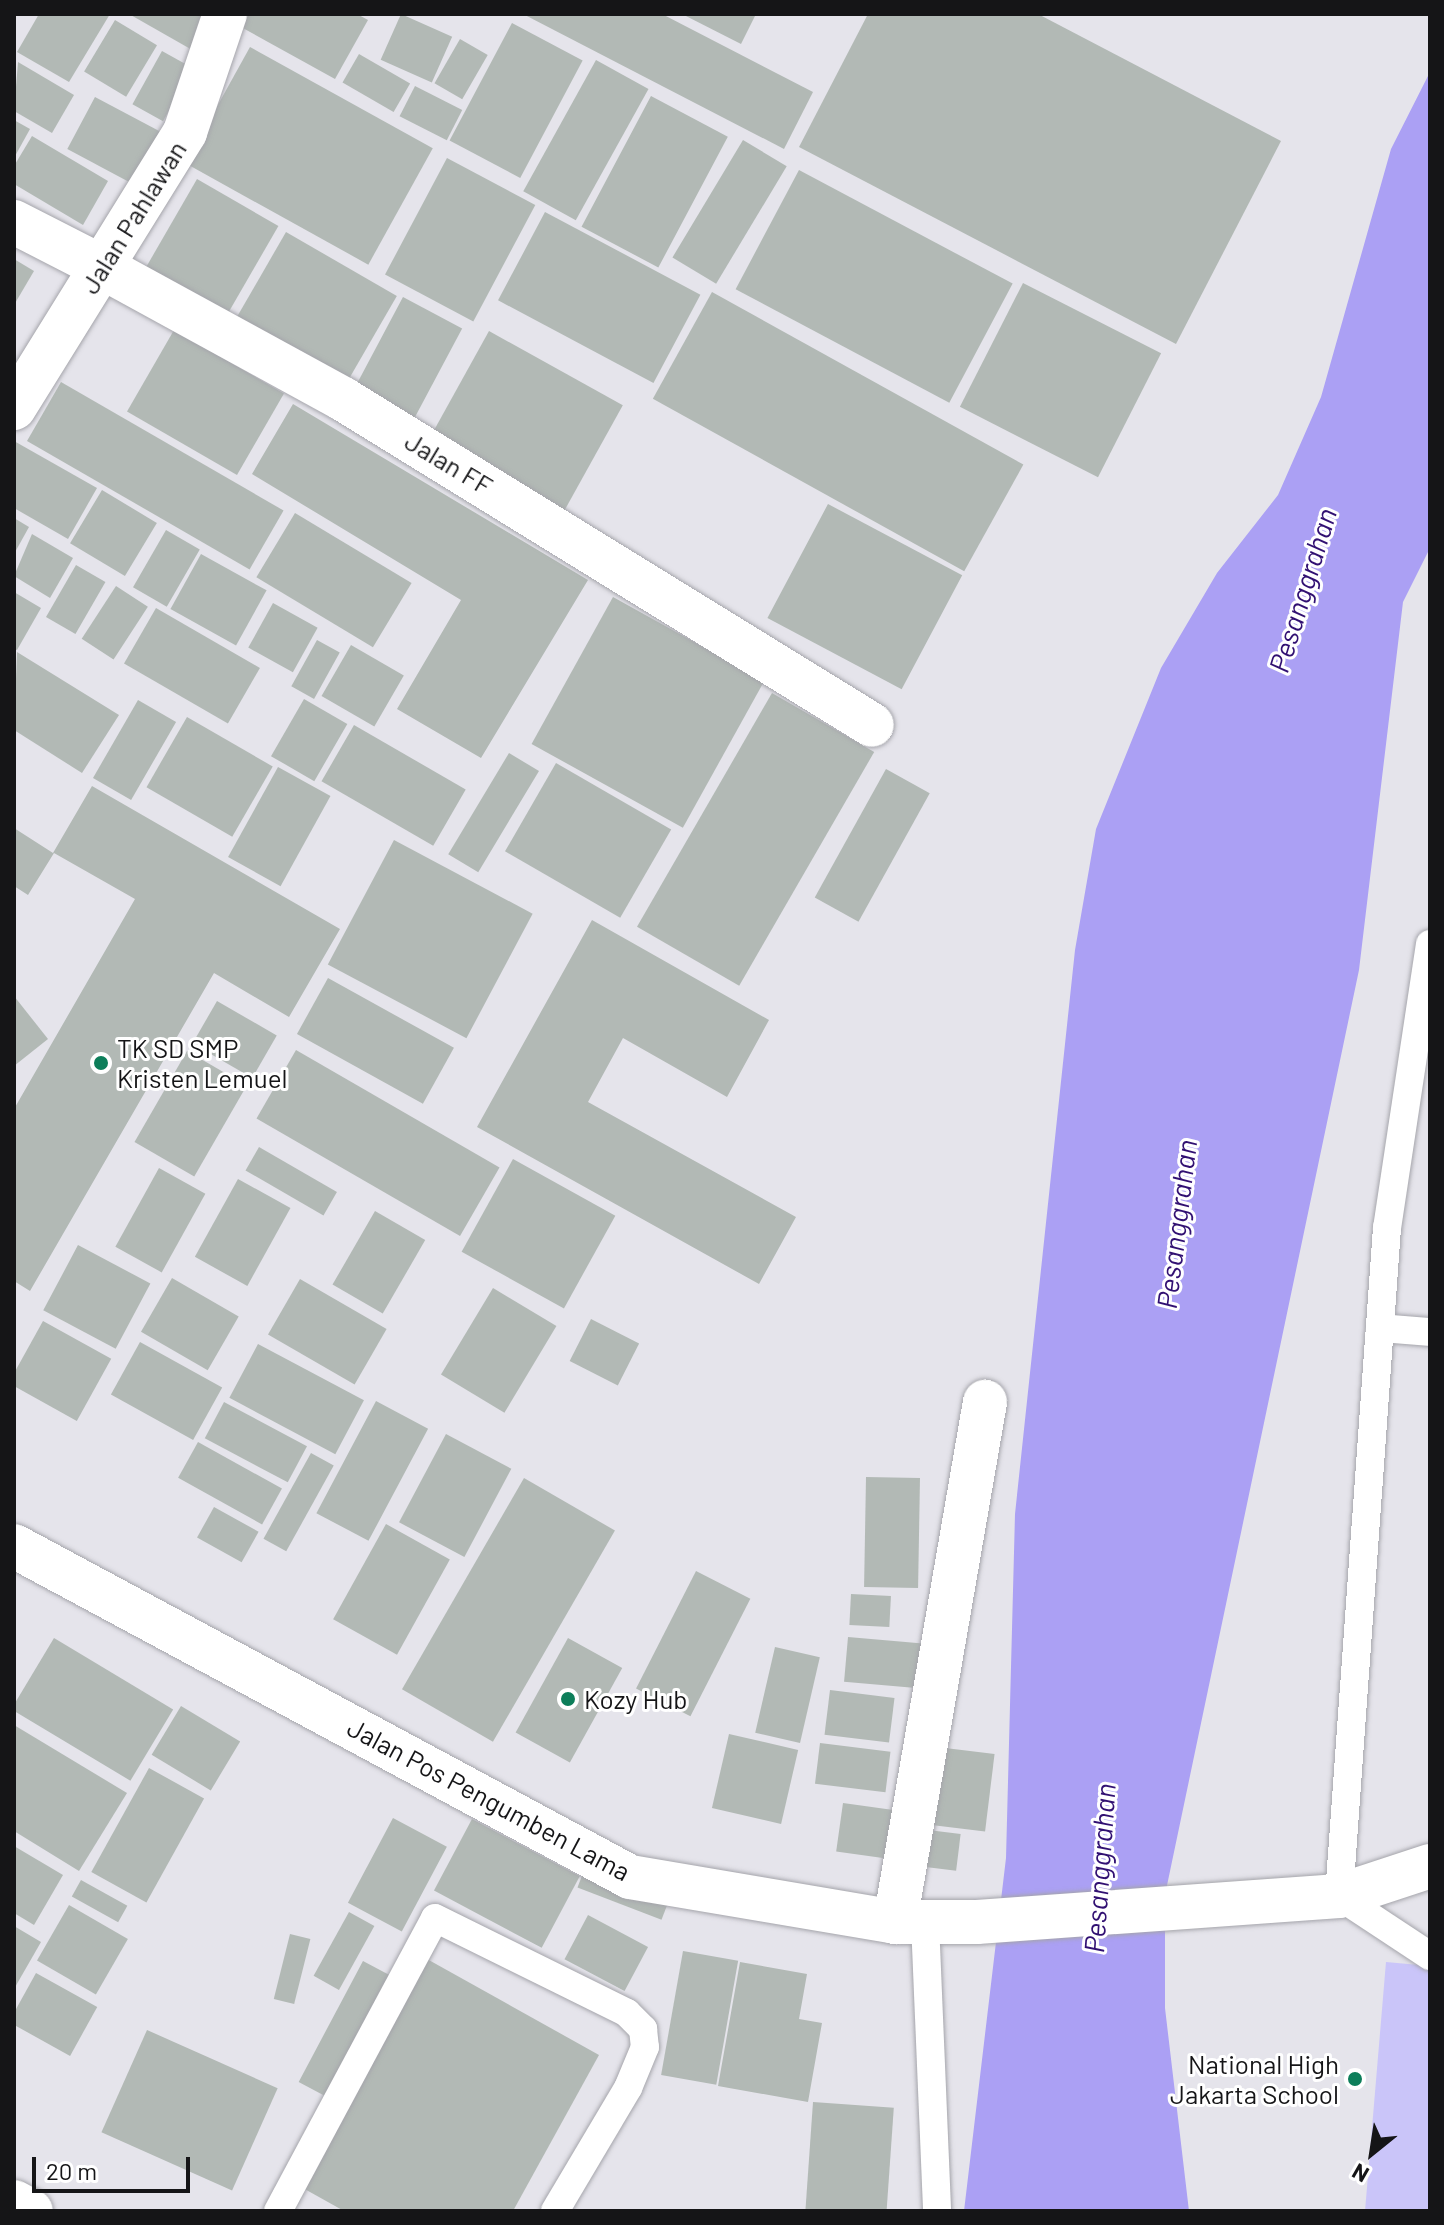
<!DOCTYPE html>
<html>
<head>
<meta charset="utf-8">
<style>
	body { margin:0 }
	#map { position:relative; width:1444px; height:2225px; overflow:hidden; background:#e5e4eb; font-family:Barlow,sans-serif }
	div>[style] { position:absolute }
	.green>* { inset:0; background:#cac5f9 }
	.water>* { inset:0; background:#aba0f4 }
	.building>* { inset:0; background:#b2b9b5; transform-origin:0 0 }
	.roads { filter:drop-shadow(0 0 2px #a5a5ab) drop-shadow(0 0 2px #a5a5ab) }
	.lane>* { height:28px; margin:-14px; padding:0 14px; transform-origin:14px; border-radius:14px; background:#fff }
	.street>* { height:44px; margin:-22px; padding:0 22px; transform-origin:22px; border-radius:22px; background:#fff }
	.secondary>* { height:44px; margin:-22px; padding:0 22px; transform-origin:22px; border-radius:22px; background:#fff }
	.dots>* { width:22px; height:22px; translate:-50% -50%; box-sizing:border-box; border:4px solid #fff; border-radius:50% }
	span { translate:-50% -50%; white-space:nowrap; text-align:center; line-height:1.15; -webkit-text-stroke:6px #fff; paint-order:stroke }
	.street-label { font-size:26px; color:#151517 }
	.poi-label { font-size:26px; color:#151517 }
	.left { translate:0 -50%; text-align:left }
	.right { translate:-100% -50%; text-align:right }
	.water-label { font-size:28px; color:#311072; font-style:italic }
	.frame { position:absolute; inset:0; border:16px solid #151517; pointer-events:none }
	.north { position:absolute; left:1332px; top:2113px; width:80px; height:80px; -webkit-text-stroke:6px #fff; paint-order:stroke; rotate:210deg; font-size:22px; font-weight:700; line-height:32px; text-align:center; color:#151517 }
	.north::after { content:''; display:block; margin:auto; width:28px; height:36px; background:#151517; clip-path:polygon(50% 0,100% 100%,50% 72%,0 100%) }
	.scale { position:absolute; left:32px; top:2157px; width:158px; height:36px; box-sizing:border-box; border:4px solid #151517; border-top:0; padding-left:10px; font-size:24px; line-height:28px; white-space:nowrap; color:#151517; -webkit-text-stroke:6px #fff; paint-order:stroke }
</style>
</head>
<body>
<div id="map">
	<div class="green">
		<div style="clip-path:polygon(1386px 1962px,1430px 1966px,1430px 2211px,1365px 2211px)"></div>
	</div>
	<div class="water">
		<div style="clip-path:polygon(1430px 72px,1430px 548px,1403px 602px,1359px 970px,1165px 1895px,1165px 2008px,1189px 2211px,964px 2211px,1006px 1858px,1015px 1514px,1075px 950px,1096px 829px,1161px 668px,1217px 573px,1278px 495px,1321px 397px,1391px 149px)"></div>
	</div>
	<div class="building">
		<div style="clip-path:polygon(39px 14px,110px 14px,69px 82px,17px 52px)"></div>
		<div style="clip-path:polygon(129px 14px,211px 14px,194px 51px)"></div>
		<div style="clip-path:polygon(234px 14px,357px 14px,368px 20px,335px 79px,230px 21px)"></div>
		<div style="left:401px;top:14px;width:56px;height:50px;rotate:24deg"></div>
		<div style="clip-path:polygon(523px 14px,662px 14px,813px 92px,784px 149px)"></div>
		<div style="clip-path:polygon(682px 14px,756px 14px,741px 44px)"></div>
		<div style="clip-path:polygon(868px 14px,1038px 14px,1281px 141px,1176px 344px,799px 147px)"></div>
		<div style="left:115px;top:20px;width:49px;height:60px;rotate:31deg"></div>
		<div style="left:512px;top:23px;width:80px;height:133px;rotate:28deg"></div>
		<div style="left:460px;top:39px;width:32px;height:51px;rotate:30deg"></div>
		<div style="left:250px;top:47px;width:209px;height:133px;rotate:29deg"></div>
		<div style="left:162px;top:51px;width:35px;height:61px;rotate:29deg"></div>
		<div style="left:359px;top:54px;width:59px;height:33px;rotate:30deg"></div>
		<div style="left:596px;top:60px;width:60px;height:150px;rotate:29deg"></div>
		<div style="clip-path:polygon(18px 62px,74px 95px,52px 133px,14px 111px)"></div>
		<div style="left:415px;top:86px;width:53px;height:34px;rotate:27deg"></div>
		<div style="left:651px;top:96px;width:87px;height:148px;rotate:28deg"></div>
		<div style="left:95px;top:97px;width:78px;height:59px;rotate:28deg"></div>
		<div style="clip-path:polygon(14px 120px,30px 129px,14px 158px)"></div>
		<div style="clip-path:polygon(32px 136px,108px 181px,83px 225px,14px 184px,14px 166px)"></div>
		<div style="left:743px;top:140px;width:51px;height:137px;rotate:31deg"></div>
		<div style="left:447px;top:158px;width:100px;height:132px;rotate:28deg"></div>
		<div style="left:799px;top:170px;width:242px;height:135px;rotate:28deg"></div>
		<div style="left:197px;top:179px;width:94px;height:108px;rotate:30deg"></div>
		<div style="left:545px;top:212px;width:176px;height:100px;rotate:28deg"></div>
		<div style="left:286px;top:232px;width:128px;height:102px;rotate:30deg"></div>
		<div style="clip-path:polygon(14px 259px,34px 271px,14px 305px)"></div>
		<div style="left:1023px;top:283px;width:155px;height:139px;rotate:27deg"></div>
		<div style="left:712px;top:292px;width:356px;height:122px;rotate:29deg"></div>
		<div style="left:403px;top:297px;width:67px;height:114px;rotate:28deg"></div>
		<div style="left:174px;top:330px;width:127px;height:94px;rotate:30deg"></div>
		<div style="left:489px;top:331px;width:153px;height:124px;rotate:29deg"></div>
		<div style="left:61px;top:382px;width:257px;height:68px;rotate:30deg"></div>
		<div style="clip-path:polygon(293px 404px,588px 580px,481px 758px,397px 709px,461px 600px,252px 474px)"></div>
		<div style="clip-path:polygon(14px 441px,97px 488px,68px 539px,14px 508px)"></div>
		<div style="left:102px;top:490px;width:64px;height:62px;rotate:31deg"></div>
		<div style="left:828px;top:504px;width:152px;height:129px;rotate:28deg"></div>
		<div style="left:295px;top:513px;width:136px;height:75px;rotate:31deg"></div>
		<div style="clip-path:polygon(14px 518px,29px 527px,14px 554px)"></div>
		<div style="left:166px;top:530px;width:39px;height:66px;rotate:30deg"></div>
		<div style="clip-path:polygon(32px 534px,73px 558px,50px 598px,14px 576px)"></div>
		<div style="left:201px;top:554px;width:75px;height:63px;rotate:29deg"></div>
		<div style="left:76px;top:565px;width:34px;height:60px;rotate:30deg"></div>
		<div style="left:116px;top:586px;width:38px;height:63px;rotate:33deg"></div>
		<div style="clip-path:polygon(14px 592px,41px 608px,17px 650px,14px 649px)"></div>
		<div style="left:613px;top:597px;width:173px;height:168px;rotate:29deg"></div>
		<div style="left:273px;top:603px;width:51px;height:51px;rotate:29deg"></div>
		<div style="left:156px;top:608px;width:120px;height:64px;rotate:30deg"></div>
		<div style="left:317px;top:640px;width:26px;height:53px;rotate:29deg"></div>
		<div style="left:351px;top:645px;width:61px;height:59px;rotate:30deg"></div>
		<div style="clip-path:polygon(17px 652px,119px 715px,82px 773px,14px 730px)"></div>
		<div style="left:772px;top:693px;width:118px;height:270px;rotate:30deg"></div>
		<div style="left:304px;top:699px;width:50px;height:66px;rotate:30deg"></div>
		<div style="left:138px;top:700px;width:44px;height:90px;rotate:30deg"></div>
		<div style="left:187px;top:717px;width:99px;height:81px;rotate:30deg"></div>
		<div style="left:354px;top:725px;width:129px;height:65px;rotate:30deg"></div>
		<div style="left:509px;top:753px;width:35px;height:118px;rotate:31deg"></div>
		<div style="left:556px;top:763px;width:133px;height:102px;rotate:30deg"></div>
		<div style="left:278px;top:767px;width:60px;height:103px;rotate:29deg"></div>
		<div style="left:886px;top:769px;width:50px;height:147px;rotate:29deg"></div>
		<div style="clip-path:polygon(92px 786px,340px 929px,289px 1017px,214px 973px,30px 1291px,14px 1281px,14px 1109px,135px 899px,54px 853px,28px 895px,14px 886px,14px 828px,53px 853px)"></div>
		<div style="left:394px;top:840px;width:157px;height:141px;rotate:28deg"></div>
		<div style="clip-path:polygon(592px 920px,769px 1020px,727px 1097px,623px 1038px,588px 1102px,796px 1217px,759px 1284px,477px 1127px)"></div>
		<div style="left:328px;top:978px;width:144px;height:64px;rotate:29deg"></div>
		<div style="clip-path:polygon(14px 996px,48px 1039px,14px 1066px)"></div>
		<div style="left:217px;top:1001px;width:69px;height:49px;rotate:30deg"></div>
		<div style="left:296px;top:1050px;width:235px;height:79px;rotate:30deg"></div>
		<div style="left:187px;top:1051px;width:69px;height:105px;rotate:30deg"></div>
		<div style="left:259px;top:1147px;width:90px;height:27px;rotate:30deg"></div>
		<div style="left:513px;top:1159px;width:117px;height:106px;rotate:29deg"></div>
		<div style="left:159px;top:1168px;width:53px;height:90px;rotate:29deg"></div>
		<div style="left:238px;top:1179px;width:60px;height:89px;rotate:29deg"></div>
		<div style="left:375px;top:1211px;width:58px;height:85px;rotate:30deg"></div>
		<div style="left:78px;top:1245px;width:82px;height:74px;rotate:28deg"></div>
		<div style="left:172px;top:1278px;width:77px;height:62px;rotate:30deg"></div>
		<div style="left:300px;top:1279px;width:100px;height:64px;rotate:30deg"></div>
		<div style="left:493px;top:1288px;width:74px;height:101px;rotate:31deg"></div>
		<div style="left:591px;top:1319px;width:54px;height:47px;rotate:27deg"></div>
		<div style="left:43px;top:1321px;width:78px;height:71px;rotate:29deg"></div>
		<div style="left:140px;top:1342px;width:94px;height:60px;rotate:29deg"></div>
		<div style="left:258px;top:1344px;width:120px;height:61px;rotate:28deg"></div>
		<div style="left:376px;top:1401px;width:59px;height:127px;rotate:28deg"></div>
		<div style="left:224px;top:1402px;width:94px;height:41px;rotate:28deg"></div>
		<div style="left:446px;top:1434px;width:74px;height:100px;rotate:28deg"></div>
		<div style="left:198px;top:1442px;width:96px;height:41px;rotate:29deg"></div>
		<div style="left:311px;top:1453px;width:26px;height:98px;rotate:29deg"></div>
		<div style="left:866px;top:1477px;width:54px;height:110px;rotate:1deg"></div>
		<div style="left:524px;top:1478px;width:105px;height:244px;rotate:30deg"></div>
		<div style="left:214px;top:1507px;width:51px;height:35px;rotate:29deg"></div>
		<div style="left:386px;top:1524px;width:73px;height:109px;rotate:29deg"></div>
		<div style="left:696px;top:1571px;width:61px;height:132px;rotate:27deg"></div>
		<div style="left:851px;top:1594px;width:40px;height:31px;rotate:3deg"></div>
		<div style="left:848px;top:1637px;width:75px;height:45px;rotate:5deg"></div>
		<div style="left:54px;top:1638px;width:139px;height:83px;rotate:31deg"></div>
		<div style="left:568px;top:1638px;width:62px;height:108px;rotate:29deg"></div>
		<div style="left:775px;top:1647px;width:46px;height:88px;rotate:13deg"></div>
		<div style="left:830px;top:1690px;width:65px;height:45px;rotate:7deg"></div>
		<div style="left:181px;top:1706px;width:69px;height:57px;rotate:31deg"></div>
		<div style="clip-path:polygon(14px 1725px,127px 1793px,79px 1871px,14px 1831px)"></div>
		<div style="left:729px;top:1734px;width:71px;height:76px;rotate:13deg"></div>
		<div style="left:820px;top:1743px;width:71px;height:41px;rotate:7deg"></div>
		<div style="left:937px;top:1747px;width:58px;height:78px;rotate:7deg"></div>
		<div style="left:149px;top:1768px;width:63px;height:119px;rotate:29deg"></div>
		<div style="left:843px;top:1803px;width:58px;height:49px;rotate:8deg"></div>
		<div style="left:393px;top:1818px;width:61px;height:96px;rotate:28deg"></div>
		<div style="left:472px;top:1819px;width:122px;height:81px;rotate:28deg"></div>
		<div style="left:912px;top:1828px;width:49px;height:37px;rotate:7deg"></div>
		<div style="clip-path:polygon(14px 1846px,63px 1875px,34px 1925px,14px 1913px)"></div>
		<div style="left:585px;top:1868px;width:90px;height:21px;rotate:21deg"></div>
		<div style="left:81px;top:1880px;width:53px;height:19px;rotate:29deg"></div>
		<div style="left:69px;top:1905px;width:68px;height:64px;rotate:30deg"></div>
		<div style="left:349px;top:1912px;width:29px;height:73px;rotate:29deg"></div>
		<div style="left:588px;top:1915px;width:68px;height:50px;rotate:28deg"></div>
		<div style="clip-path:polygon(14px 1926px,41px 1942px,14px 1989px)"></div>
		<div style="left:290px;top:1934px;width:21px;height:67px;rotate:14deg"></div>
		<div style="left:683px;top:1951px;width:56px;height:126px;rotate:10deg"></div>
		<div style="clip-path:polygon(427px 1959px,599px 2055px,513px 2211px,344px 2211px,301px 2187px)"></div>
		<div style="left:363px;top:1961px;width:32px;height:137px;rotate:28deg"></div>
		<div style="clip-path:polygon(740px 1962px,807px 1974px,799px 2019px,822px 2023px,808px 2102px,718px 2086px)"></div>
		<div style="left:36px;top:1973px;width:70px;height:56px;rotate:29deg"></div>
		<div style="left:147px;top:2030px;width:143px;height:112px;rotate:24deg"></div>
		<div style="left:813px;top:2102px;width:81px;height:109px;rotate:4deg"></div>
	</div>
	<div class="roads">
		<div class="lane">
			<div style="left:1430px;top:944px;width:287px;rotate:98.6deg"></div>
			<div style="left:1387px;top:1228px;width:670px;rotate:94.11deg"></div>
			<div style="left:1339px;top:1896px;width:109px;rotate:33.4deg"></div>
			<div style="left:1380px;top:1328px;width:50px;rotate:4.6deg"></div>
			<div style="left:925px;top:1922px;width:289px;rotate:87.6deg"></div>
			<div style="left:278px;top:2211px;width:332px;rotate:-61.8deg"></div>
			<div style="left:435px;top:1918px;width:214px;rotate:26.3deg"></div>
			<div style="left:627px;top:2013px;width:23px;rotate:45deg"></div>
			<div style="left:643px;top:2029px;width:18px;rotate:84deg"></div>
			<div style="left:645px;top:2047px;width:44px;rotate:112.5deg"></div>
			<div style="left:628px;top:2088px;width:143px;rotate:120.7deg"></div>
		</div>
		<div class="street">
			<div style="left:102px;top:267px;width:275px;rotate:28.7deg"></div>
			<div style="left:343px;top:399px;width:621px;rotate:31.64deg"></div>
			<div style="left:895px;top:1922px;width:528px;rotate:-80.18deg"></div>
		</div>
		<div class="secondary">
			<div style="left:14px;top:222px;width:99px;rotate:27.1deg"></div>
			<div style="left:14px;top:408px;width:325px;rotate:-58.2deg"></div>
			<div style="left:185px;top:132px;width:125px;rotate:-71.3deg"></div>
			<div style="left:14px;top:1546px;width:699px;rotate:28.25deg"></div>
			<div style="left:630px;top:1877px;width:269px;rotate:9.6deg"></div>
			<div style="left:895px;top:1922px;width:82px"></div>
			<div style="left:977px;top:1922px;width:363px;rotate:-4.1deg"></div>
			<div style="left:1339px;top:1896px;width:96px;rotate:-18.2deg"></div>
			<div style="left:14px;top:2202px;width:19px;rotate:28deg"></div>
		</div>
	</div>
	<div class="dots">
		<div style="left:101px;top:1063px;background:#0d7e5a"></div>
		<div style="left:568px;top:1699px;background:#0d7e5a"></div>
		<div style="left:1355px;top:2079px;background:#0d7e5a"></div>
	</div>
	<div class="street-label">
		<span style="left:133px;top:217px;rotate:-58deg">Jalan Pahlawan</span>
		<span style="left:449px;top:463px;rotate:31deg">Jalan FF</span>
		<span style="left:489px;top:1799px;rotate:28deg">Jalan Pos Pengumben Lama</span>
	</div>
	<div class="poi-label">
		<span class="left" style="left:117px;top:1063px">TK SD SMP<br>Kristen Lemuel</span>
		<span class="left" style="left:584px;top:1699px">Kozy Hub</span>
		<span class="right" style="left:1339px;top:2079px">National High<br>Jakarta School</span>
	</div>
	<div class="water-label">
		<span style="left:1302px;top:590px;rotate:-73deg">Pesanggrahan</span>
		<span style="left:1176px;top:1224px;rotate:-83deg">Pesanggrahan</span>
		<span style="left:1099px;top:1868px;rotate:-86deg">Pesanggrahan</span>
	</div>
	<div class="frame"></div>
	<div class="north">N</div>
	<div class="scale">20 m</div>
</div>
</body>
</html>
